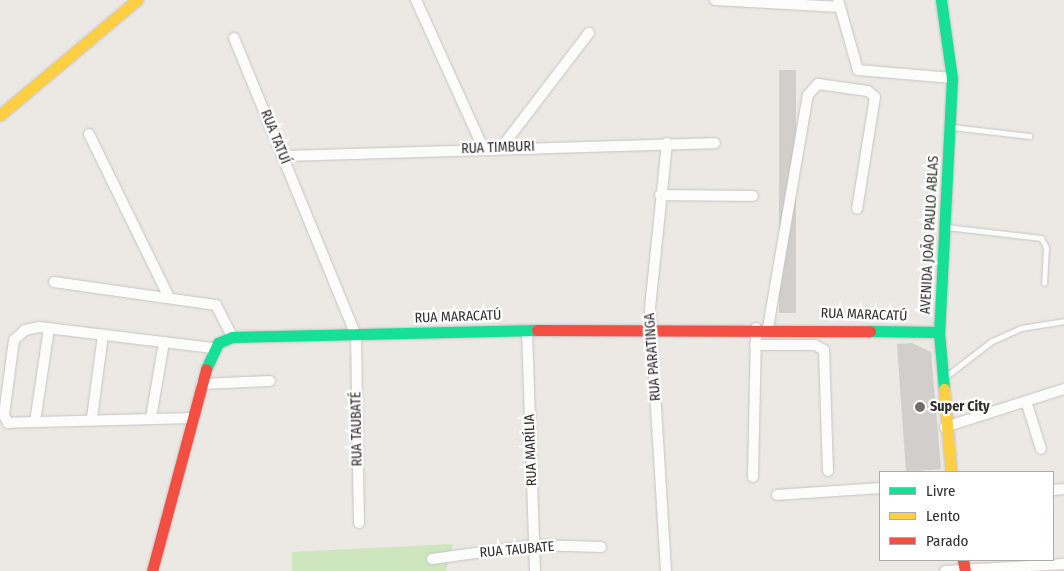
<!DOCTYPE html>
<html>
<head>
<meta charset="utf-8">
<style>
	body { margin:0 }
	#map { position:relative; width:1064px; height:571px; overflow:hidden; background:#ece8e4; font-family:"Fira Sans Condensed",sans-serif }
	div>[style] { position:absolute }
	.green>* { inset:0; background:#cee6be }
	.building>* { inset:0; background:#d1cecb; transform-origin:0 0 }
	.roads { filter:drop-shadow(0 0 1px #c5c4c5) drop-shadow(0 0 1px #c5c4c5) }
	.lane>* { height:5px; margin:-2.5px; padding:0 2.5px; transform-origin:2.5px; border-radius:2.5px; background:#fcfcfb }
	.street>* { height:10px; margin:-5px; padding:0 5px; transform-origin:5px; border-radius:5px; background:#fcfcfb }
	.fast>* { height:11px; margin:-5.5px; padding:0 5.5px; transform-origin:5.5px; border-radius:5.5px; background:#16e098 }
	.slow>* { height:11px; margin:-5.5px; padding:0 5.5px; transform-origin:5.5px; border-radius:5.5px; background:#ffcf43 }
	.jam>* { height:11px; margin:-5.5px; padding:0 5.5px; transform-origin:5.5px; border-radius:5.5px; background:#f24e42 }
	.dots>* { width:14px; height:14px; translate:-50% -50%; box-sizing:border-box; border:2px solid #fff; border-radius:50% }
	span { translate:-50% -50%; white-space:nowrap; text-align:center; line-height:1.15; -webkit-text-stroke:4.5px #fff; paint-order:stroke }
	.street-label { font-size:14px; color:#2e2e2e }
	.poi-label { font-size:14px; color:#2e2e2e; font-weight:700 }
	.left { translate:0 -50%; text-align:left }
	.legend { position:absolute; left:879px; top:471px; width:175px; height:90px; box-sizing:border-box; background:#fff; border:1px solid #ababab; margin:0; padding:6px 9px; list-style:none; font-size:15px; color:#2e2e2e }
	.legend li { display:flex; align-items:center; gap:10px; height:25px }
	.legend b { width:25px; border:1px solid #ababab }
</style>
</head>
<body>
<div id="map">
	<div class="green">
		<div style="clip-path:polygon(453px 544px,446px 571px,292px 571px,292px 552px)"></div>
	</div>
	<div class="building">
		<div style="left:779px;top:70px;width:17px;height:243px"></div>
		<div style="clip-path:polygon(912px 343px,931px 352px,941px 469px,906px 472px,897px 344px)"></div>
	</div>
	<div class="roads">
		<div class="lane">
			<div style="left:952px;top:127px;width:78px;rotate:6.7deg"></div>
			<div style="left:946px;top:227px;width:96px;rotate:6.6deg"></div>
			<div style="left:1041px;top:238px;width:10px;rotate:61deg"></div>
			<div style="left:1046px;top:247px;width:36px;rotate:93deg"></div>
			<div style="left:945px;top:377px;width:59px;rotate:-37.5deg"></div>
			<div style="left:992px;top:341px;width:32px;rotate:-24deg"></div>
			<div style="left:1021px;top:328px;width:44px;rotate:-9.2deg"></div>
		</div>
		<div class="street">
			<div style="left:416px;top:0;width:162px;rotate:65.6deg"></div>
			<div style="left:715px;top:0;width:125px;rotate:3.2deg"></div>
			<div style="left:838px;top:0;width:73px;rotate:74.1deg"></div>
			<div style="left:858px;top:70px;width:94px;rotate:4.9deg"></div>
			<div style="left:234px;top:38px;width:321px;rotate:67.7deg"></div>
			<div style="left:356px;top:335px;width:188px;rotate:89.1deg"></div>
			<div style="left:89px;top:134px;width:182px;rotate:63.9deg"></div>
			<div style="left:501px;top:148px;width:145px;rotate:-52.6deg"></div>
			<div style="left:282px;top:156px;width:433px;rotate:-1.7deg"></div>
			<div style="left:660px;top:195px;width:93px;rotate:0.6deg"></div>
			<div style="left:54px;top:282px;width:164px;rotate:8.1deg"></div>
			<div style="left:216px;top:305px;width:36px;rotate:63deg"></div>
			<div style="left:768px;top:328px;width:236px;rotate:-80.3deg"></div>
			<div style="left:808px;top:95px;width:15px;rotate:-48deg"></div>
			<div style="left:818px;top:84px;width:50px;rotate:8deg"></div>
			<div style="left:868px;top:91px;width:9px;rotate:41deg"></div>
			<div style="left:875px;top:97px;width:113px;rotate:99.1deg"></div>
			<div style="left:527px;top:330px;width:241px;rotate:88.1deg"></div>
			<div style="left:755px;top:345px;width:60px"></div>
			<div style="left:815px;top:345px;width:10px;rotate:29deg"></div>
			<div style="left:824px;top:350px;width:121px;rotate:88.1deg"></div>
			<div style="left:201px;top:384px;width:69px;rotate:-2.5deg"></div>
			<div style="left:1026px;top:401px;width:50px;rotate:72.6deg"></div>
			<div style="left:92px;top:418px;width:84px;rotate:-82.5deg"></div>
			<div style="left:151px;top:418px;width:77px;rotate:-80.3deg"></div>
			<div style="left:194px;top:418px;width:186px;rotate:178.5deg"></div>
			<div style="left:8px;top:423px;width:9px;rotate:-117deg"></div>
			<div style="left:4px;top:415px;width:76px;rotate:-82.4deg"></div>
			<div style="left:14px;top:340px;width:15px;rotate:-42deg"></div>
			<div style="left:25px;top:330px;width:14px;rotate:-12deg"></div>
			<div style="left:39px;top:327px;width:175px;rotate:6.9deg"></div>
			<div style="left:35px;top:422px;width:95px;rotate:-81.5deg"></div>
			<div style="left:945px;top:427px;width:125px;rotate:-17.7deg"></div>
			<div style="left:753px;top:477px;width:149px;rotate:-88.8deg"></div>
			<div style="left:1053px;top:490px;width:11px;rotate:-5deg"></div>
			<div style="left:777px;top:495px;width:103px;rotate:-3.9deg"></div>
			<div style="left:432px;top:559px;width:103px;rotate:-7.8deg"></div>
			<div style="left:534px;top:545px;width:67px;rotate:1.7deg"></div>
			<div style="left:666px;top:571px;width:263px;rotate:-93.5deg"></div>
			<div style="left:650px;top:308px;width:166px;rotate:-84.1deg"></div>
			<div style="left:945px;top:571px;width:119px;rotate:-3.4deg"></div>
		</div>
		<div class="fast">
			<div style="left:941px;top:0;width:79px;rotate:82deg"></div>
			<div style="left:952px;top:78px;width:254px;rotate:92.9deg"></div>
			<div style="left:939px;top:332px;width:57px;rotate:85deg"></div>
			<div style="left:870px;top:331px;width:69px;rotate:0.8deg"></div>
			<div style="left:206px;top:369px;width:29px;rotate:-65deg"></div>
			<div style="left:218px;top:343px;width:15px;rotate:-23deg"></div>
			<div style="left:232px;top:337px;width:305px;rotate:-1.3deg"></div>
		</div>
		<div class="slow">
			<div style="left:0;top:115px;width:179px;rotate:-40deg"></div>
			<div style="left:944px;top:389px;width:83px;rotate:85.2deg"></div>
		</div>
		<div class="jam">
			<div style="left:537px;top:330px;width:333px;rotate:0.2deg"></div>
			<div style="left:963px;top:560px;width:11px;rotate:80deg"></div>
			<div style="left:152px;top:571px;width:209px;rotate:-75deg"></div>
		</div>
	</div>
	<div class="dots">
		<div style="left:920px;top:407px;background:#706f6e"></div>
	</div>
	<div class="street-label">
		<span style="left:275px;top:137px;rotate:68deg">RUA TATUÍ</span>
		<span style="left:498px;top:148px;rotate:-2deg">RUA TIMBURI</span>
		<span style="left:930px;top:235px;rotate:-87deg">AVENIDA JOÃO PAULO ABLAS</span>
		<span style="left:864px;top:315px;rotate:2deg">RUA MARACATÚ</span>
		<span style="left:458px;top:317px;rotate:-2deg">RUA MARACATÚ</span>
		<span style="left:653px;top:357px;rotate:-94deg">RUA PARATINGA</span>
		<span style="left:357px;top:429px;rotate:-91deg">RUA TAUBATÉ</span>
		<span style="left:531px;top:450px;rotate:-92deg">RUA MARÍLIA</span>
		<span style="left:517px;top:550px;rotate:-5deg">RUA TAUBATE</span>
	</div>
	<div class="poi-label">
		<span class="left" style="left:930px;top:407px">Super City</span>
	</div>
	<ul class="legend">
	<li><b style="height:6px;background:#16e098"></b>Livre</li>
	<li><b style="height:6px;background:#ffcf43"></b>Lento</li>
	<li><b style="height:6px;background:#f24e42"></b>Parado</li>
	</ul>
</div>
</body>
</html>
